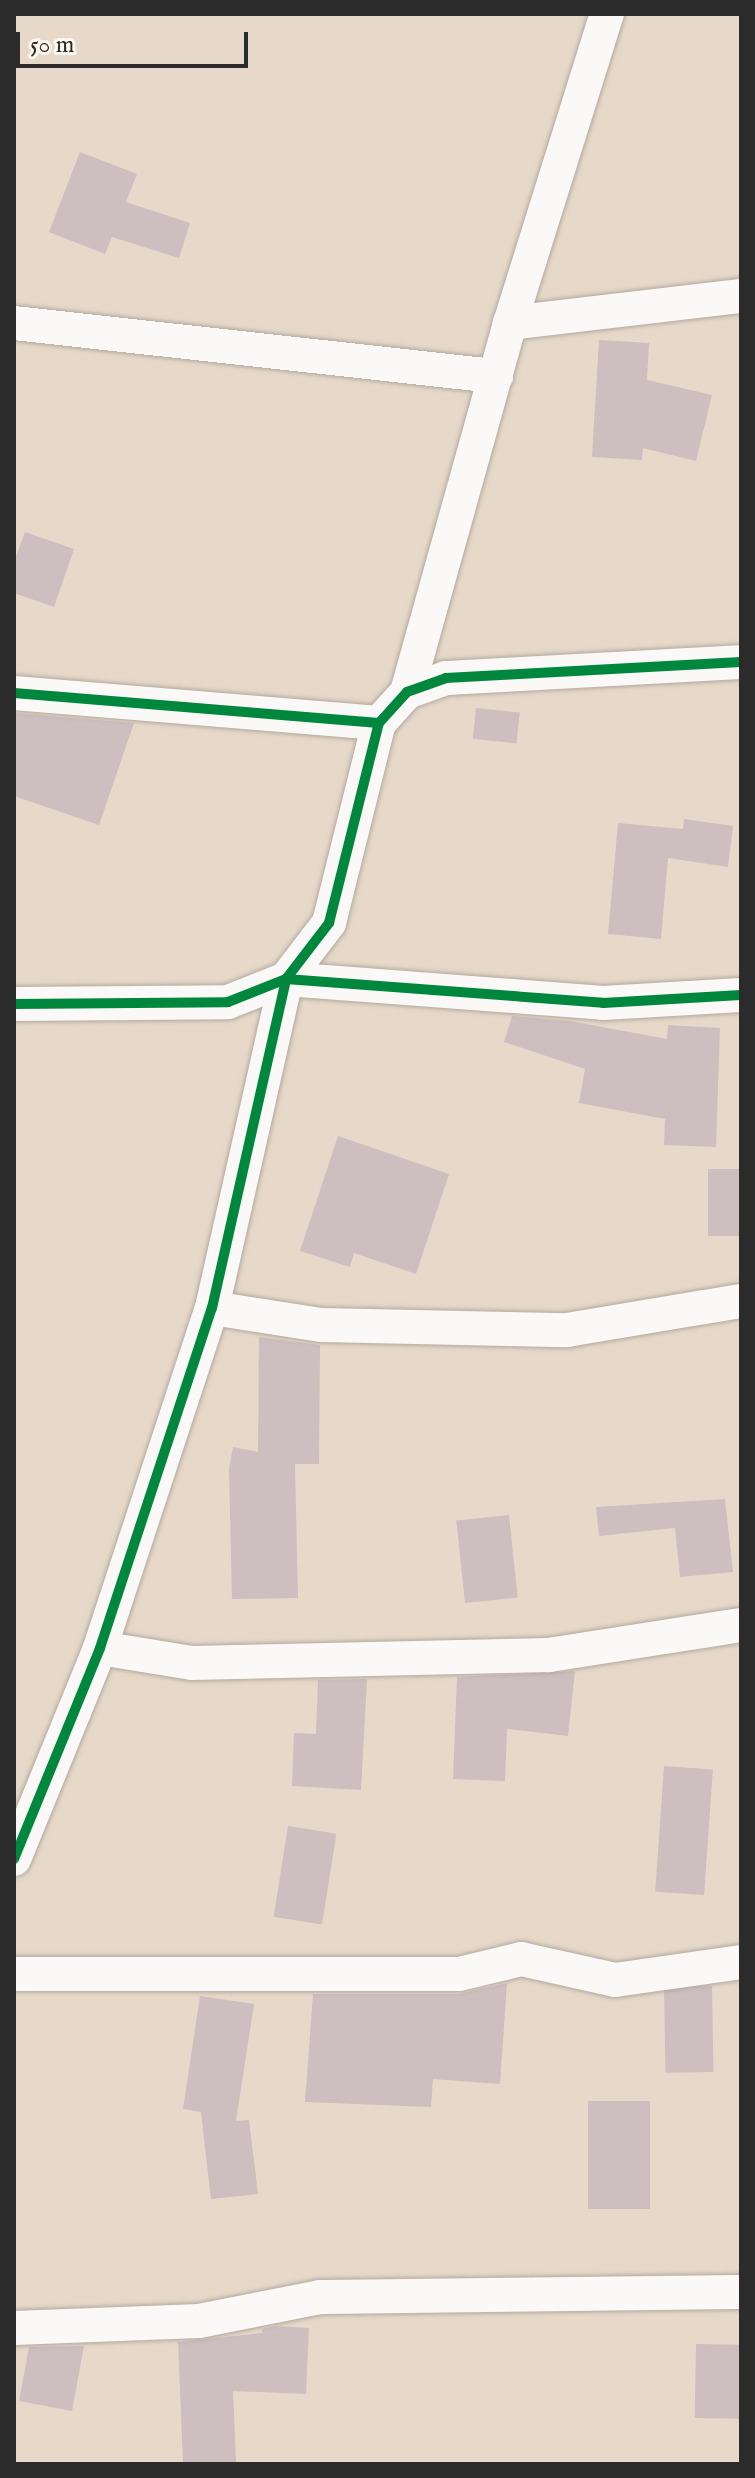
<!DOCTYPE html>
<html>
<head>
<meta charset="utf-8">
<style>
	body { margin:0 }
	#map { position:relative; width:755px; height:2478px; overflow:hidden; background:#e7d9c9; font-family:"IM FELL English",serif }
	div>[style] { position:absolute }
	.building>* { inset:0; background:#cdbebf; transform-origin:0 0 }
	.roads { filter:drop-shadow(0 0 2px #b2a99f) drop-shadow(0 0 2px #b2a99f) }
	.minor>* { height:34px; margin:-17px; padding:0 17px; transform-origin:17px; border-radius:17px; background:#fbf9f7 }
	.cycleway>* { height:10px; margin:-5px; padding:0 5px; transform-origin:5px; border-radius:5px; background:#00873e }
	span { translate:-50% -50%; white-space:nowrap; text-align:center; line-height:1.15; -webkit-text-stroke:8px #fbf7ec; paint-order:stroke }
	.frame { position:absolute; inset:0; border:16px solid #2b2b2b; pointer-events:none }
	.scale { position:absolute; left:16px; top:32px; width:232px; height:36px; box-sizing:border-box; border:4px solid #2b2b2b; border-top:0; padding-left:10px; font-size:24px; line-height:28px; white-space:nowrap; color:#2b2b2b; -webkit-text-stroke:6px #fbf7ec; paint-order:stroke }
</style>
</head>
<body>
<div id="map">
	<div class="building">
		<div style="clip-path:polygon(80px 152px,137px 174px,126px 202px,190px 223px,179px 258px,112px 237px,105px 254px,49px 232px)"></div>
		<div style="clip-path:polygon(599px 340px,649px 343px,647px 380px,712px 395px,696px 461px,643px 448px,642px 460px,592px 457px)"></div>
		<div style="clip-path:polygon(25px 532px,74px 549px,54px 607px,14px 593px,14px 562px)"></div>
		<div style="left:476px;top:708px;width:44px;height:31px;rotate:6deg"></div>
		<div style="clip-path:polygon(14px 713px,134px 723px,99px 825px,14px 796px)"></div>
		<div style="clip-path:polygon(684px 819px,733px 826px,728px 867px,668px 858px,661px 939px,608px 934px,618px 823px,683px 829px)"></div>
		<div style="clip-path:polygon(512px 1016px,570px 1021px,667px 1039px,668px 1025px,720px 1028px,716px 1147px,664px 1145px,665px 1119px,579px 1103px,585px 1069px,504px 1042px)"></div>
		<div style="clip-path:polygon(338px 1136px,449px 1174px,416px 1274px,354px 1253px,350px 1267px,300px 1251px)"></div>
		<div style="left:741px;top:1169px;width:67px;height:33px;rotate:90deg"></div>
		<div style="clip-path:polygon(259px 1337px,320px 1345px,319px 1464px,295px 1464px,298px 1598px,232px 1599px,229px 1468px,233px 1447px,258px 1452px)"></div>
		<div style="clip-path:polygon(725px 1499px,733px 1572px,680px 1577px,675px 1528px,599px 1536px,596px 1507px)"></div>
		<div style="left:509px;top:1515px;width:83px;height:53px;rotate:84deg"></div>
		<div style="clip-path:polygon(575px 1671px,568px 1736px,507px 1729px,505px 1781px,453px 1779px,457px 1677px)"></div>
		<div style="clip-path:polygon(367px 1679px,361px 1790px,292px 1786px,294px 1733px,316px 1734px,318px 1680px)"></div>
		<div style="left:664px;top:1766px;width:49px;height:126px;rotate:4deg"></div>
		<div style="left:288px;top:1826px;width:49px;height:92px;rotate:9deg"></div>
		<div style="clip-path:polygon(507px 1983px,500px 2084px,433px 2079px,431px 2107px,305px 2102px,313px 1994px,459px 1994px)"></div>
		<div style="left:712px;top:1986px;width:86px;height:48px;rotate:89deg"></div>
		<div style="clip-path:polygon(200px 1996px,254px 2004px,236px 2121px,249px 2120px,258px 2194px,211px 2199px,201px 2112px,183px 2109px)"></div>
		<div style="left:588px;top:2101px;width:62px;height:108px"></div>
		<div style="clip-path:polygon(276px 2326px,309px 2328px,306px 2394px,233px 2391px,236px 2462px,183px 2463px,178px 2342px,262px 2333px,262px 2329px)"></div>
		<div style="left:696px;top:2344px;width:45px;height:74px;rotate:1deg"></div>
		<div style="clip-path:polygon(80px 2346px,84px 2346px,72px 2411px,19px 2401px,29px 2347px)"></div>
	</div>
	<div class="roads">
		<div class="minor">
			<div style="left:14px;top:323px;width:485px;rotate:6.3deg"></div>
			<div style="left:510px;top:323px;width:233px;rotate:-6.7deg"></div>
			<div style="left:407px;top:692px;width:383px;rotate:-74.4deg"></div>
			<div style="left:510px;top:323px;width:324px;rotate:-72.6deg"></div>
			<div style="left:14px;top:693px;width:366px;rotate:4.7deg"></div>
			<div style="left:379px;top:723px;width:42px;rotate:-47.9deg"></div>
			<div style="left:407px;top:692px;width:41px;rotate:-19.7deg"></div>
			<div style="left:446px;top:678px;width:295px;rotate:-3.1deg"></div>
			<div style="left:14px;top:1004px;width:214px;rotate:-0.5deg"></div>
			<div style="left:228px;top:1002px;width:62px;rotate:-21.6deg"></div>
			<div style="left:286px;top:979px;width:318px;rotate:4.3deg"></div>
			<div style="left:603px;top:1003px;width:138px;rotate:-3.3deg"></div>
			<div style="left:212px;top:1308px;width:110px;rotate:8.9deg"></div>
			<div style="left:321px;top:1325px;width:246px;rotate:1.2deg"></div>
			<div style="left:567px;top:1330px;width:176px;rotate:-9.5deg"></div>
			<div style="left:100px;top:1648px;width:93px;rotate:9.3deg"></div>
			<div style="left:192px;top:1663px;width:357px;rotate:-1.3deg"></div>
			<div style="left:549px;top:1655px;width:194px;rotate:-8.9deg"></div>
			<div style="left:14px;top:1859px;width:228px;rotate:-67.8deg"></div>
			<div style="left:100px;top:1648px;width:358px;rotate:-71.8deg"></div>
			<div style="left:212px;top:1308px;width:337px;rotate:-77.3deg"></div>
			<div style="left:286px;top:979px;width:71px;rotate:-52.5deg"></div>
			<div style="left:329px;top:923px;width:206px;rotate:-76deg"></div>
			<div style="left:14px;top:1974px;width:445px"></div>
			<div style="left:459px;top:1974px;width:64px;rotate:-13.6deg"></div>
			<div style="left:521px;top:1959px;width:96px;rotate:12.6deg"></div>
			<div style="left:615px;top:1980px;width:127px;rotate:-8.1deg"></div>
			<div style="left:14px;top:2328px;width:185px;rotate:-2.2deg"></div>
			<div style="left:199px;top:2321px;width:123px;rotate:-11.2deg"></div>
			<div style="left:320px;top:2297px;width:421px;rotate:-0.7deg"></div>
		</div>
	</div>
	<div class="cycleway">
		<div style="left:14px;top:693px;width:366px;rotate:4.7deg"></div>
		<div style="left:379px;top:723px;width:42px;rotate:-47.9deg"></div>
		<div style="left:407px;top:692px;width:41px;rotate:-19.7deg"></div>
		<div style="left:446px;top:678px;width:295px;rotate:-3.1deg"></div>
		<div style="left:14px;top:1004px;width:214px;rotate:-0.5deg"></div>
		<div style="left:228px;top:1002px;width:62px;rotate:-21.6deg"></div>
		<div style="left:286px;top:979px;width:318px;rotate:4.3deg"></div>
		<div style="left:603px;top:1003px;width:138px;rotate:-3.3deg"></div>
		<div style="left:14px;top:1859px;width:228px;rotate:-67.8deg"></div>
		<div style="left:100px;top:1648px;width:358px;rotate:-71.8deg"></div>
		<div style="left:212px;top:1308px;width:337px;rotate:-77.3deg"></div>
		<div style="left:286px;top:979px;width:71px;rotate:-52.5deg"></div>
		<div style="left:329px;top:923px;width:206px;rotate:-76deg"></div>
	</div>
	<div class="frame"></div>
	<div class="scale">50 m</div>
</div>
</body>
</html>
